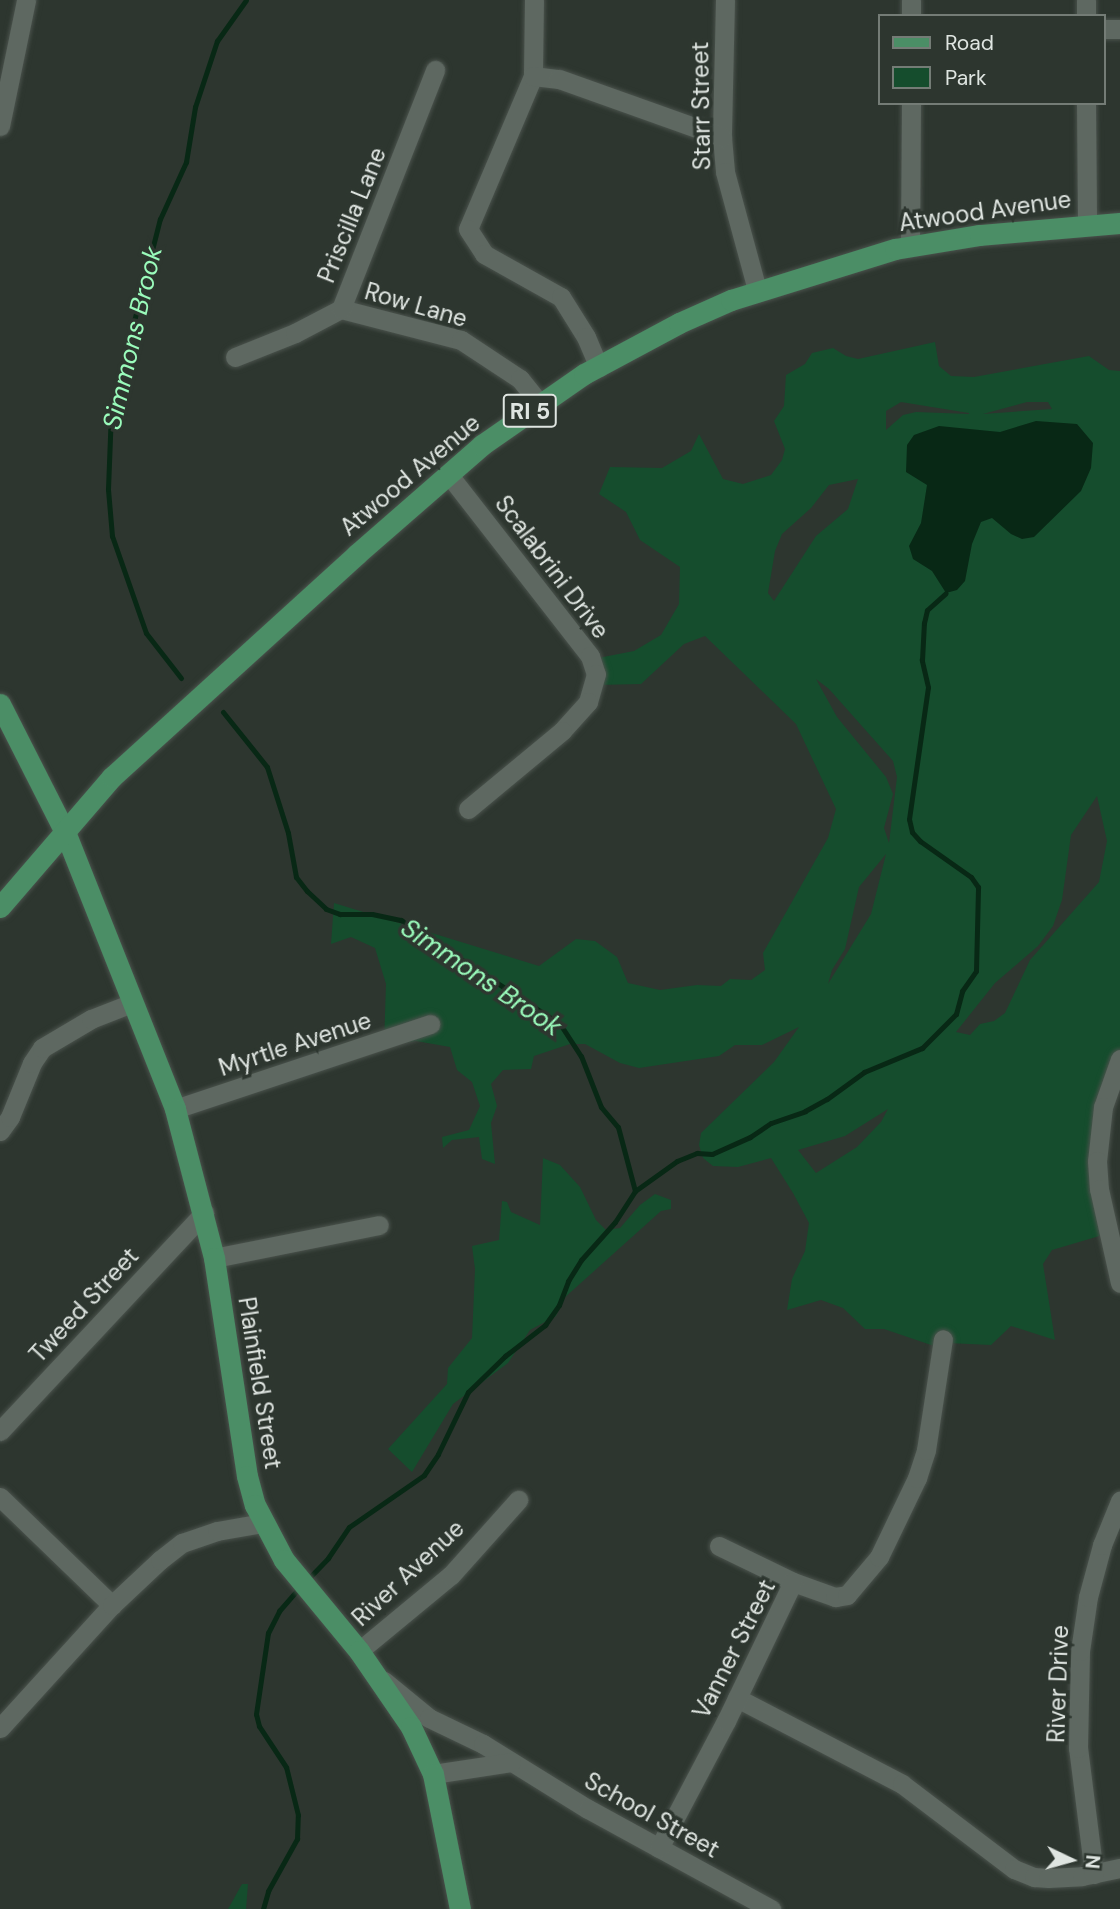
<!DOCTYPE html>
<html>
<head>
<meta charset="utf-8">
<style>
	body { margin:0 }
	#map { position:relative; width:1120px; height:1909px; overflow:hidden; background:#2d362f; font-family:"DM Sans",sans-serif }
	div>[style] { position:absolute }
	.green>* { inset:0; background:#154d2d }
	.water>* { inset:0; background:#082815 }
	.stream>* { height:5px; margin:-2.5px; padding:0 2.5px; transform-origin:2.5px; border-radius:2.5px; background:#082815 }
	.roads { filter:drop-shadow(0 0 2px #4a524c) drop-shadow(0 0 2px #4a524c) }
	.minor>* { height:19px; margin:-9.5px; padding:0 9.5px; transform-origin:9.5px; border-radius:9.5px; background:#5e6861 }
	.major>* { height:21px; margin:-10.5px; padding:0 10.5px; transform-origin:10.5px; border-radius:10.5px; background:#4b8e66 }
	span { translate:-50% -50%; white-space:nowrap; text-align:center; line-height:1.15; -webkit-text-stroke:7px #2d362f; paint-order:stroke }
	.shield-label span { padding:2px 5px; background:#2d362f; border:2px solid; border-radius:5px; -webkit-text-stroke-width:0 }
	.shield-label { font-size:23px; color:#dfe5e1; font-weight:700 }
	.street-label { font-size:24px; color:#dfe5e1 }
	.water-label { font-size:26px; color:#9afbbb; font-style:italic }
	.legend { position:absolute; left:878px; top:14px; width:228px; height:91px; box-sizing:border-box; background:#2d362f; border:2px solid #747c76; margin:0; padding:9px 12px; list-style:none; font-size:21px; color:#dfe5e1 }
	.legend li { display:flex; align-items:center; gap:14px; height:35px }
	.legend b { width:35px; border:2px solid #747c76 }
	.north { position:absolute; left:1036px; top:1825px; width:70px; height:70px; -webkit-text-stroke:5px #2d362f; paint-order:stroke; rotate:95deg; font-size:19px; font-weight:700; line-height:28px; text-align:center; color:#dfe5e1 }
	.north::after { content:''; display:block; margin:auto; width:24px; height:32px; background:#dfe5e1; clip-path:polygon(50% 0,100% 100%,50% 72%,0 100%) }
</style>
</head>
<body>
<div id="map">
	<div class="green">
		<div style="clip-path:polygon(evenodd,935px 342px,939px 366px,951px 376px,974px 377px,1089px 356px,1109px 370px,1120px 371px,1120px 1062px,1106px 1100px,1106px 1234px,1052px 1250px,1043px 1264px,1055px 1340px,1011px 1326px,991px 1345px,948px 1343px,940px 1348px,884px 1329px,865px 1329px,843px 1308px,821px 1300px,787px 1310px,792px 1279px,805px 1251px,809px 1223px,793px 1193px,771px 1158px,738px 1167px,713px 1166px,703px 1158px,699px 1145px,701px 1133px,774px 1062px,799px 1027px,762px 1045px,735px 1045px,719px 1056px,639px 1068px,620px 1063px,585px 1044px,570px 1044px,534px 1056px,531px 1069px,503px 1070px,491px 1084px,497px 1106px,491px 1123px,495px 1164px,482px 1159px,479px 1137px,452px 1140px,443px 1148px,442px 1137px,469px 1130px,480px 1106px,472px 1082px,457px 1070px,450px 1047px,416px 1041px,384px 1046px,386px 984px,375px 948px,351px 937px,331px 944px,334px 903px,539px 966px,576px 939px,595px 941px,617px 957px,628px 983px,660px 990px,697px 985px,721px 986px,730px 979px,751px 980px,765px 970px,763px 953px,828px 838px,836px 809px,796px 724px,705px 636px,684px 644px,641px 684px,596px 685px,593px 659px,634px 651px,661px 635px,679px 604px,680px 567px,640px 540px,626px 512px,599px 494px,610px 467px,662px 468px,691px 451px,699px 434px,723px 479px,743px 484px,771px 475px,782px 460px,785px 449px,774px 421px,784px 406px,786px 375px,805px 364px,812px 353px,833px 348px,846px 356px,858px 359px,935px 342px,901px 402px,969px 413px,969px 414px,916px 412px,903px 415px,886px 430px,886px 411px,901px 402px,935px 342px,1027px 402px,1048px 402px,1052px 409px,983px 414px,1027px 402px,935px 342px,858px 479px,848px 509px,816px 536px,774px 601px,768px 593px,775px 551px,782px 534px,811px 508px,829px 485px,858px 479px,935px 342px,816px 679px,829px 689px,893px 761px,897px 777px,889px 843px,884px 828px,893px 794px,886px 777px,837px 717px,816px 679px,935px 342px,1097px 796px,1107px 841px,1099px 882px,1030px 960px,1005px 1013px,994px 1021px,980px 1024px,970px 1035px,956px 1032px,995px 983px,1038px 946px,1053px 926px,1062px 900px,1071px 835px,1097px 796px,935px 342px,886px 854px,871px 914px,828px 984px,832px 970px,845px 949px,859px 887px,886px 854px,935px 342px,888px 1109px,881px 1122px,857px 1147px,816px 1173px,798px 1150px,845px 1136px,888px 1109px)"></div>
		<div style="clip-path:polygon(543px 1158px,560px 1165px,580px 1187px,596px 1220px,606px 1230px,620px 1228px,640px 1205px,655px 1194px,671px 1200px,671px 1209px,661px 1211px,563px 1299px,556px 1316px,530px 1330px,508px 1363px,453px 1404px,412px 1472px,388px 1449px,447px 1384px,448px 1368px,472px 1338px,475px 1269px,472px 1246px,499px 1240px,502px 1201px,507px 1202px,511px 1212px,540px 1225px)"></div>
		<div style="clip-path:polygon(242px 1884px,248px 1884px,246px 1909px,228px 1909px)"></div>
	</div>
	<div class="water">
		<div style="clip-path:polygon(1036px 421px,1077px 424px,1093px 443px,1091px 468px,1081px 491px,1034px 537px,1022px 539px,1011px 534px,992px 518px,981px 522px,972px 544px,965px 581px,957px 590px,946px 593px,932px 571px,913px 559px,909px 546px,921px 523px,927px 485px,906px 472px,907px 445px,914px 435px,939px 426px,1000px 432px)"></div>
	</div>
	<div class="stream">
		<div style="left:181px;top:678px;width:57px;rotate:-127.9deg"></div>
		<div style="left:146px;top:633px;width:103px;rotate:-109.3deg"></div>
		<div style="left:112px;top:536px;width:47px;rotate:-94.9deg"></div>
		<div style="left:108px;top:489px;width:77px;rotate:-87.8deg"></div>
		<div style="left:111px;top:412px;width:199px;rotate:-75.8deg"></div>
		<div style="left:160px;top:219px;width:63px;rotate:-65.5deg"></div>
		<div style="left:186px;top:162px;width:56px;rotate:-80.7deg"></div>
		<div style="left:195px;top:107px;width:70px;rotate:-71.6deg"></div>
		<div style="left:217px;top:41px;width:50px;rotate:-54.7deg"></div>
		<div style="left:223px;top:712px;width:70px;rotate:51.3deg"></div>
		<div style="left:267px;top:767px;width:69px;rotate:72.3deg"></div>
		<div style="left:288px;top:833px;width:45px;rotate:79.7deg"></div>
		<div style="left:296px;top:877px;width:18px;rotate:52deg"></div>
		<div style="left:307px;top:891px;width:26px;rotate:43deg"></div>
		<div style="left:326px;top:909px;width:15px;rotate:20deg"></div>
		<div style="left:340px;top:914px;width:32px"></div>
		<div style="left:372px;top:914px;width:30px;rotate:12deg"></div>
		<div style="left:401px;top:920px;width:190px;rotate:33.2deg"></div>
		<div style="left:560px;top:1024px;width:38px;rotate:57deg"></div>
		<div style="left:581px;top:1056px;width:55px;rotate:68.6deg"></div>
		<div style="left:601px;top:1107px;width:26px;rotate:50deg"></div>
		<div style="left:618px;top:1127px;width:66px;rotate:75.1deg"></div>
		<div style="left:306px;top:1581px;width:32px;rotate:-46deg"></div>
		<div style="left:328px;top:1558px;width:37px;rotate:-56deg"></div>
		<div style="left:349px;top:1527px;width:91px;rotate:-34.7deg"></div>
		<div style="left:424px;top:1475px;width:25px;rotate:-56deg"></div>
		<div style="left:438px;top:1454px;width:69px;rotate:-64.2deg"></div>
		<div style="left:468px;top:1392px;width:52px;rotate:-44.2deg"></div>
		<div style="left:505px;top:1356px;width:51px;rotate:-37.8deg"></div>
		<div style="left:545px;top:1325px;width:24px;rotate:-55deg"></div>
		<div style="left:559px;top:1305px;width:26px;rotate:-69deg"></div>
		<div style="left:568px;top:1281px;width:25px;rotate:-58deg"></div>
		<div style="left:581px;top:1260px;width:51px;rotate:-48.2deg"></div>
		<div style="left:615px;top:1222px;width:37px;rotate:-57deg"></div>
		<div style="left:635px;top:1191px;width:52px;rotate:-35.5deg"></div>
		<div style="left:677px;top:1161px;width:22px;rotate:-22deg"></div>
		<div style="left:697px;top:1153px;width:15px;rotate:4deg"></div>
		<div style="left:712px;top:1154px;width:42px;rotate:-24.1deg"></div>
		<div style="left:750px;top:1137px;width:25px;rotate:-34deg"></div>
		<div style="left:771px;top:1123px;width:36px;rotate:-19deg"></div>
		<div style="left:805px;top:1111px;width:25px;rotate:-29deg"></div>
		<div style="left:827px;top:1099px;width:46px;rotate:-36.1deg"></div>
		<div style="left:864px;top:1072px;width:63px;rotate:-22.5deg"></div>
		<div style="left:922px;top:1048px;width:48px;rotate:-45deg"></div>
		<div style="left:956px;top:1014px;width:24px;rotate:-75deg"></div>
		<div style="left:962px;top:991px;width:24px;rotate:-55deg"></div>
		<div style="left:976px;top:971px;width:84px;rotate:-88.6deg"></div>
		<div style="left:978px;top:887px;width:12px;rotate:-125deg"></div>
		<div style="left:971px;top:877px;width:62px;rotate:-144.8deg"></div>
		<div style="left:920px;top:841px;width:12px;rotate:-132deg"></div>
		<div style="left:912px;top:832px;width:13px;rotate:-103deg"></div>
		<div style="left:909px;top:819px;width:133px;rotate:-81.8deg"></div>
		<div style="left:928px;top:687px;width:28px;rotate:-103deg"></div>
		<div style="left:922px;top:660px;width:37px;rotate:-87deg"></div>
		<div style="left:924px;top:623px;width:13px;rotate:-77deg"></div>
		<div style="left:927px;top:610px;width:25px;rotate:-42deg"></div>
		<div style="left:263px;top:1909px;width:19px;rotate:-74deg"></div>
		<div style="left:268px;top:1891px;width:60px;rotate:-60.9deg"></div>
		<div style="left:297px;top:1839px;width:24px;rotate:-88deg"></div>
		<div style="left:298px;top:1815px;width:49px;rotate:-104deg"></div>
		<div style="left:286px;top:1767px;width:49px;rotate:-123.4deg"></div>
		<div style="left:259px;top:1726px;width:12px;rotate:-104deg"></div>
		<div style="left:256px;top:1714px;width:82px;rotate:-81.6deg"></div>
		<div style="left:268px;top:1633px;width:25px;rotate:-63deg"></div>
		<div style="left:279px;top:1611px;width:30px;rotate:-49deg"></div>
	</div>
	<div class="roads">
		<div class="minor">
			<div style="left:534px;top:0;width:76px;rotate:90.8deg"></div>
			<div style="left:533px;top:76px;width:166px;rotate:113deg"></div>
			<div style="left:468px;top:229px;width:30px;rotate:57deg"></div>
			<div style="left:484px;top:254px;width:88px;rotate:29.2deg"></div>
			<div style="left:561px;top:297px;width:47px;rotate:58deg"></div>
			<div style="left:586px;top:337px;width:33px;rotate:67deg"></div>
			<div style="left:725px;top:0;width:137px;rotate:91.3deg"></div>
			<div style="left:722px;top:137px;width:35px;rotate:85deg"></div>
			<div style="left:725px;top:172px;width:122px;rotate:74.8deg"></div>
			<div style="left:911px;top:0;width:16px;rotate:90deg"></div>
			<div style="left:1086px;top:16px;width:16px;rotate:-90deg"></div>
			<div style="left:1104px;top:29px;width:16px"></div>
			<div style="left:533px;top:76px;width:26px;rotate:7deg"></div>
			<div style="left:559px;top:79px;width:173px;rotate:19.6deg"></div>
			<div style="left:1086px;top:103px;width:121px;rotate:89.5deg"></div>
			<div style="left:0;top:126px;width:129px;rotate:-78.3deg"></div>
			<div style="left:910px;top:246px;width:143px;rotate:-89.6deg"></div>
			<div style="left:341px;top:309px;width:124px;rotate:14.5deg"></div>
			<div style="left:461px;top:340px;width:71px;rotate:33.5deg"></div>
			<div style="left:520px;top:379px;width:32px;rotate:51deg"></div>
			<div style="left:235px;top:357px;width:65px;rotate:-21.8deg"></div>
			<div style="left:295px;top:333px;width:52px;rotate:-27.6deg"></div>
			<div style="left:341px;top:309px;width:257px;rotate:-68.5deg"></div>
			<div style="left:449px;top:475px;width:229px;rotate:52.1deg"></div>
			<div style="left:590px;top:656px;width:19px;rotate:72deg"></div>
			<div style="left:596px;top:674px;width:29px;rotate:106deg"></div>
			<div style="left:588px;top:702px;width:39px;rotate:132deg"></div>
			<div style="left:562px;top:731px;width:122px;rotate:140.3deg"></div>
			<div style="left:1120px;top:1059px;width:51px;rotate:109.5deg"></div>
			<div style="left:1103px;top:1107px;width:54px;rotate:96.3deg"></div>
			<div style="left:1097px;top:1161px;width:28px;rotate:86deg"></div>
			<div style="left:1099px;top:1189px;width:96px;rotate:77.4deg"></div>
			<div style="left:175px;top:1109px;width:269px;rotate:-18.4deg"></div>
			<div style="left:0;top:1131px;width:17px;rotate:-54deg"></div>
			<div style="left:10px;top:1117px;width:58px;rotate:-67.8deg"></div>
			<div style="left:32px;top:1063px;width:18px;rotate:-56deg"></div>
			<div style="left:42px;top:1048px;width:57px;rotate:-30.6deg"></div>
			<div style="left:91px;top:1019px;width:44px;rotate:-21.3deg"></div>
			<div style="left:214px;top:1258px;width:168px;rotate:-11.3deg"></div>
			<div style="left:0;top:1431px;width:299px;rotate:-46.9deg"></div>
			<div style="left:0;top:1497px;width:156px;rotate:44deg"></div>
			<div style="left:719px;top:1546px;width:82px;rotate:25.9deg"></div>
			<div style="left:793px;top:1582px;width:45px;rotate:19.7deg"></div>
			<div style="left:835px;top:1597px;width:12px;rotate:-9deg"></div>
			<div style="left:847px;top:1595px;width:50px;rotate:-49.9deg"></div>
			<div style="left:879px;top:1557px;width:88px;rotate:-64.3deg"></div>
			<div style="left:917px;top:1478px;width:29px;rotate:-72deg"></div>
			<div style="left:926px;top:1450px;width:112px;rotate:-81.3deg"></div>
			<div style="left:359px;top:1651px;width:119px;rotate:-39.6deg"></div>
			<div style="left:451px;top:1575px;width:101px;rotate:-48.2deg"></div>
			<div style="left:384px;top:1681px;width:58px;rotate:39.4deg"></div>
			<div style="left:429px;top:1718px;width:60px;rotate:25.7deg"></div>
			<div style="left:483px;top:1744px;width:123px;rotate:31.8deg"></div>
			<div style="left:588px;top:1809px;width:209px;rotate:28.7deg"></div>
			<div style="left:737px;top:1698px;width:186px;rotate:27.5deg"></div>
			<div style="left:902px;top:1784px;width:141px;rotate:37.2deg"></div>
			<div style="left:1014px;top:1869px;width:22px;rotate:22deg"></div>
			<div style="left:1034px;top:1877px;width:14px;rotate:4deg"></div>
			<div style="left:1048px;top:1878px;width:34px;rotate:-3deg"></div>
			<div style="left:1082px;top:1876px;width:39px;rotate:-12deg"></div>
			<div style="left:0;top:1728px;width:166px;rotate:-47.7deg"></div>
			<div style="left:112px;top:1605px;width:66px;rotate:-43.2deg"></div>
			<div style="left:160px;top:1560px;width:28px;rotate:-38deg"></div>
			<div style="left:182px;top:1543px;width:37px;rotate:-19deg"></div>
			<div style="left:217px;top:1531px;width:47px;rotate:-9.9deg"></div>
			<div style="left:433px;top:1774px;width:79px;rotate:-8.7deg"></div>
			<div style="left:659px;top:1848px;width:144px;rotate:-62.2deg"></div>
			<div style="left:726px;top:1721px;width:154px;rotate:-64.3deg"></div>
			<div style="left:1094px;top:1874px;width:127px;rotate:-97.2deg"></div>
			<div style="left:1078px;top:1748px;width:97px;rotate:-88.8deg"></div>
			<div style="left:1080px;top:1651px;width:55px;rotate:-81.6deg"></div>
			<div style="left:1088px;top:1597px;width:54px;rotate:-74.9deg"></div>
			<div style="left:1102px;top:1545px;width:48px;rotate:-67.8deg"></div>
		</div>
		<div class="major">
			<div style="left:0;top:704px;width:144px;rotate:63.1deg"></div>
			<div style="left:65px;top:832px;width:298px;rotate:68.3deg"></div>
			<div style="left:175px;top:1109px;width:154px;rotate:75.3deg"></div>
			<div style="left:214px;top:1258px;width:220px;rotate:81.4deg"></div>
			<div style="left:247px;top:1476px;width:30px;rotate:75deg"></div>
			<div style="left:255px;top:1505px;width:62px;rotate:62.2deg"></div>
			<div style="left:284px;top:1560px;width:118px;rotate:50.5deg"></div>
			<div style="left:359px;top:1651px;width:92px;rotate:55.6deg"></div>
			<div style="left:411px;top:1727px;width:52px;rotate:64.9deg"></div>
			<div style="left:433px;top:1774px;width:138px;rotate:78.7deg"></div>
			<div style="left:0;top:907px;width:172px;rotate:-49.3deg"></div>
			<div style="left:112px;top:777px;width:331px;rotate:-42.3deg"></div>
			<div style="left:357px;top:554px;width:166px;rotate:-41.1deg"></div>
			<div style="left:482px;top:445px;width:124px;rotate:-34.8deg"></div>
			<div style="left:584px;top:374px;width:108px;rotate:-28.2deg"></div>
			<div style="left:679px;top:323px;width:57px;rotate:-23.9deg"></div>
			<div style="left:731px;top:300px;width:172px;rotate:-17.3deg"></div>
			<div style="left:895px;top:249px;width:86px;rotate:-9.4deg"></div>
			<div style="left:980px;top:235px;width:141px;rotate:-4.9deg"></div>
		</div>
	</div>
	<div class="shield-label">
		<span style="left:530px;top:411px">RI 5</span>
	</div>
	<div class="street-label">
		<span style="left:701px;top:106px;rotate:-91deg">Starr Street</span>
		<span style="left:985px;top:211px;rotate:-8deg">Atwood Avenue</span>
		<span style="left:352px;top:215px;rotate:-68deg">Priscilla Lane</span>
		<span style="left:416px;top:305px;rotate:16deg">Row Lane</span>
		<span style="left:410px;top:475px;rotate:-40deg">Atwood Avenue</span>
		<span style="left:552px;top:567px;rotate:53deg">Scalabrini Drive</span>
		<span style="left:295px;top:1044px;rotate:-18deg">Myrtle Avenue</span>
		<span style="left:84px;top:1305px;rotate:-47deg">Tweed Street</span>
		<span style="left:260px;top:1383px;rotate:81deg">Plainfield Street</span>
		<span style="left:408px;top:1573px;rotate:-43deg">River Avenue</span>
		<span style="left:734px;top:1649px;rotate:-63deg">Vanner Street</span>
		<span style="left:1058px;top:1684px;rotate:-88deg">River Drive</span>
		<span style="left:652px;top:1815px;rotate:29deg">School Street</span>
	</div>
	<div class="water-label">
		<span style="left:133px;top:338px;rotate:-77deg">Simmons Brook</span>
		<span style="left:481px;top:978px;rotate:34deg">Simmons Brook</span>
	</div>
	<ul class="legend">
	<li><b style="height:9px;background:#4b8e66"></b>Road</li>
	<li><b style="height:19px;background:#154d2d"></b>Park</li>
	</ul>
	<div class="north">N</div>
</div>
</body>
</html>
